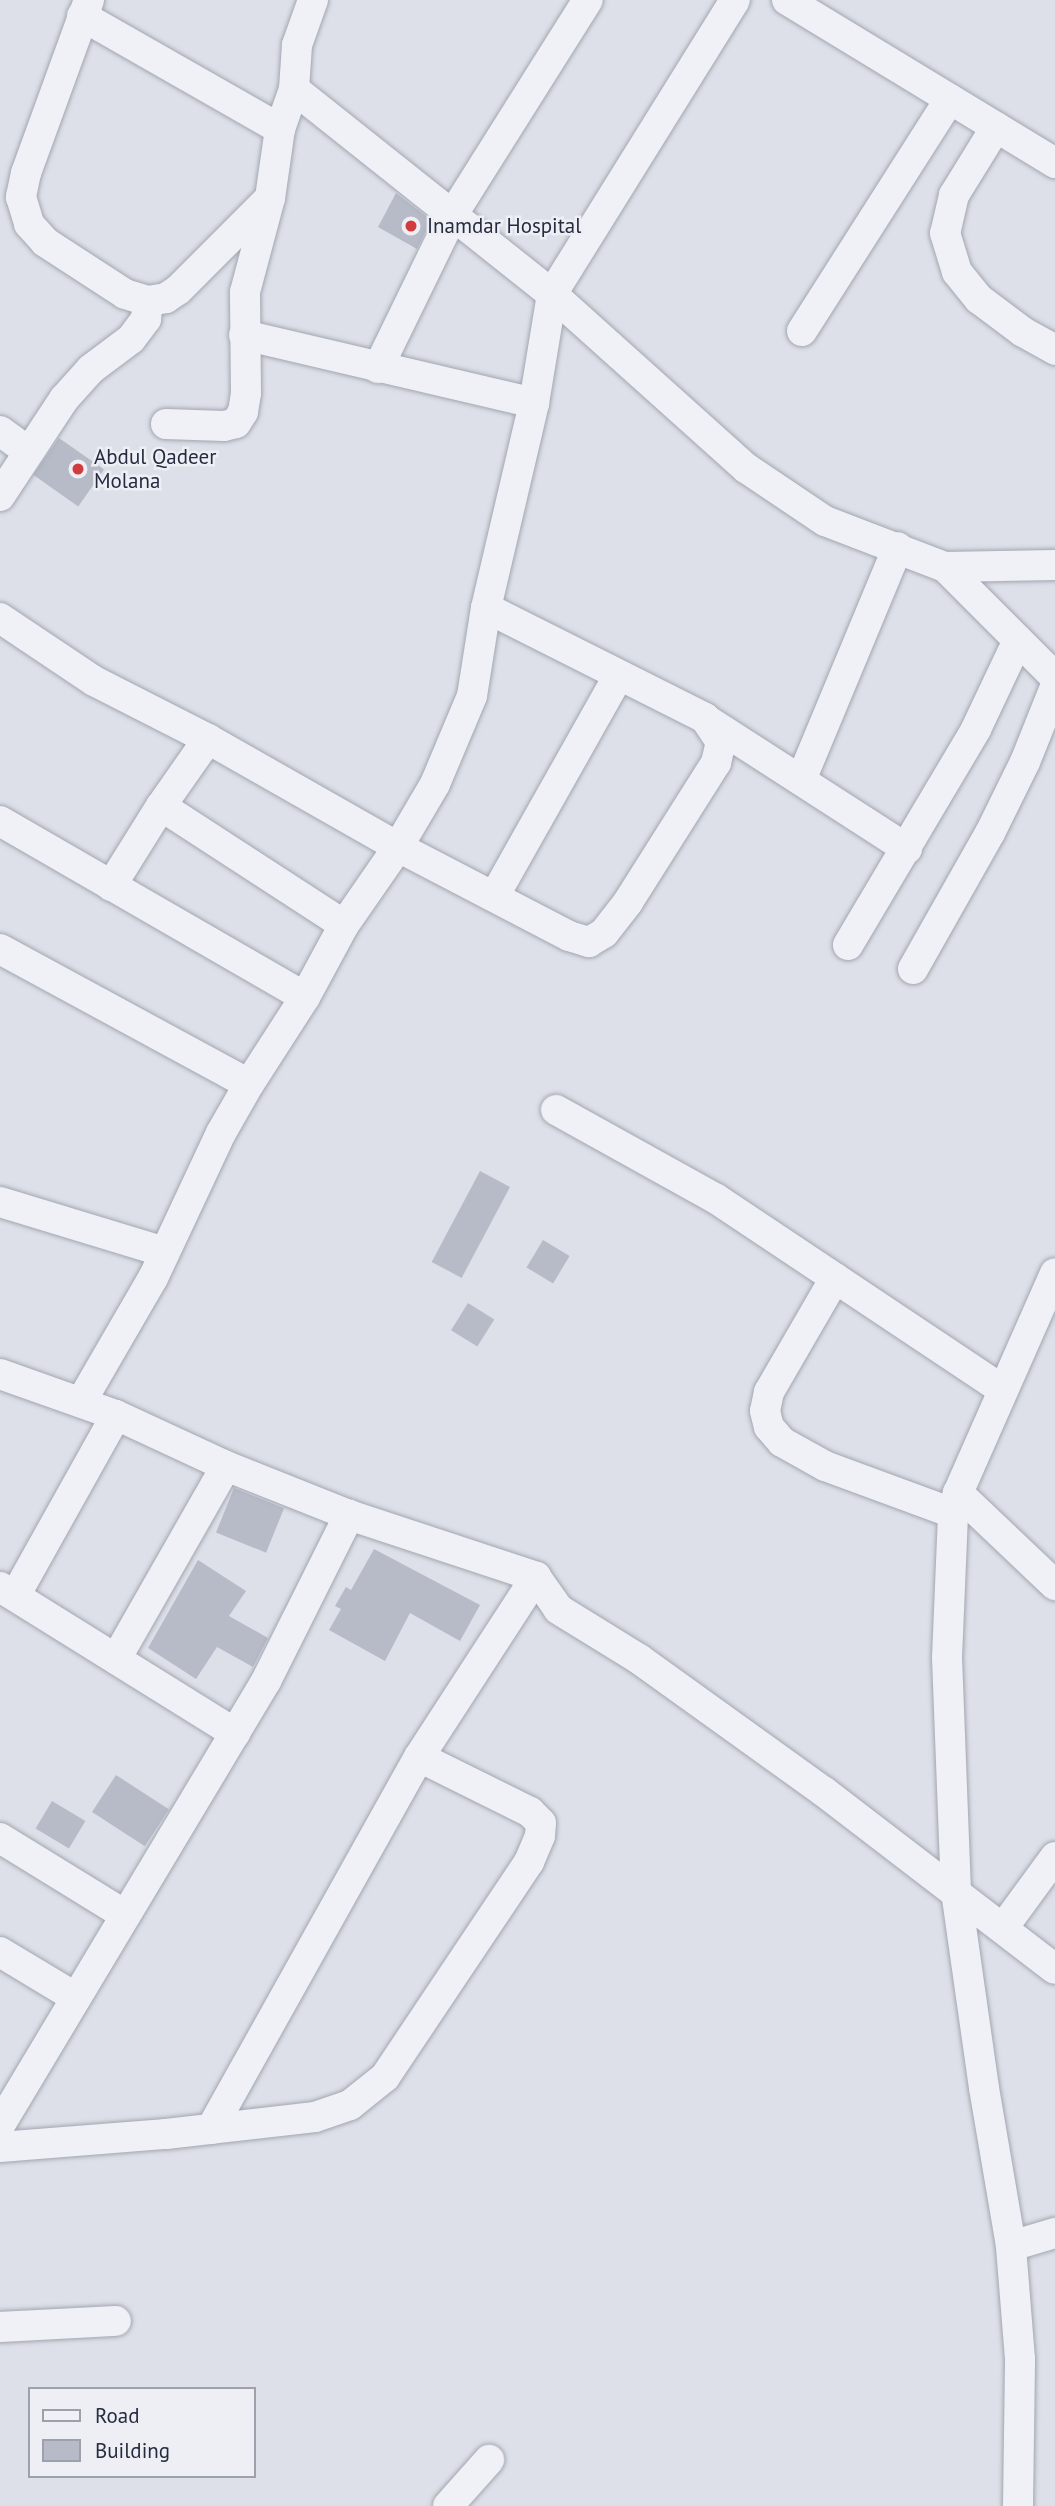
<!DOCTYPE html>
<html>
<head>
<meta charset="utf-8">
<style>
	body { margin:0 }
	#map { position:relative; width:1055px; height:2506px; overflow:hidden; background:#dde0e8; font-family:"PT Sans",sans-serif }
	div>[style] { position:absolute }
	.building>* { inset:0; background:#b7bbc8; transform-origin:0 0 }
	.roads { filter:drop-shadow(0 0 2px #a2a6b2) drop-shadow(0 0 2px #a2a6b2) }
	.street>* { height:30px; margin:-15px; padding:0 15px; transform-origin:15px; border-radius:15px; background:#f0f1f6 }
	.dots>* { width:19px; height:19px; translate:-50% -50%; box-sizing:border-box; border:4px solid #edeff5; border-radius:50% }
	span { translate:-50% -50%; white-space:nowrap; text-align:center; line-height:1.15; -webkit-text-stroke:5px #edeff5; paint-order:stroke }
	.poi-label { font-size:21px; color:#262c3f }
	.left { translate:0 -50%; text-align:left }
	.legend { position:absolute; left:28px; top:2387px; width:228px; height:91px; box-sizing:border-box; background:#edeff5; border:2px solid #9da1ac; margin:0; padding:9px 12px; list-style:none; font-size:21px; color:#262c3f }
	.legend li { display:flex; align-items:center; gap:14px; height:35px }
	.legend b { width:35px; border:2px solid #9da1ac }
</style>
</head>
<body>
<div id="map">
	<div class="building">
		<div style="clip-path:polygon(396px 193px,431px 220px,417px 249px,378px 227px)"></div>
		<div style="left:59px;top:438px;width:55px;height:45px;rotate:35deg"></div>
		<div style="left:480px;top:1171px;width:34px;height:103px;rotate:28deg"></div>
		<div style="left:543px;top:1240px;width:31px;height:32px;rotate:31deg"></div>
		<div style="left:468px;top:1303px;width:31px;height:32px;rotate:32deg"></div>
		<div style="left:234px;top:1488px;width:54px;height:48px;rotate:22deg"></div>
		<div style="clip-path:polygon(374px 1549px,480px 1605px,460px 1641px,410px 1613px,385px 1661px,329px 1630px,341px 1609px,335px 1606px,346px 1587px,351px 1590px)"></div>
		<div style="clip-path:polygon(198px 1560px,246px 1591px,229px 1616px,268px 1638px,253px 1667px,217px 1647px,196px 1679px,148px 1648px)"></div>
		<div style="left:116px;top:1775px;width:63px;height:44px;rotate:33deg"></div>
		<div style="left:52px;top:1801px;width:39px;height:32px;rotate:31deg"></div>
	</div>
	<div class="roads">
		<div class="street">
			<div style="left:89px;top:0;width:184px;rotate:110deg"></div>
			<div style="left:26px;top:173px;width:25px;rotate:102deg"></div>
			<div style="left:21px;top:197px;width:28px;rotate:73deg"></div>
			<div style="left:29px;top:224px;width:24px;rotate:48deg"></div>
			<div style="left:45px;top:242px;width:95px;rotate:33deg"></div>
			<div style="left:125px;top:294px;width:24px;rotate:17deg"></div>
			<div style="left:148px;top:301px;width:18px;rotate:-9deg"></div>
			<div style="left:166px;top:298px;width:14px;rotate:-34deg"></div>
			<div style="left:178px;top:290px;width:130px;rotate:-45deg"></div>
			<div style="left:313px;top:0;width:48px;rotate:109.6deg"></div>
			<div style="left:297px;top:45px;width:44px;rotate:93.9deg"></div>
			<div style="left:294px;top:89px;width:330px;rotate:38.5deg"></div>
			<div style="left:552px;top:294px;width:261px;rotate:41.9deg"></div>
			<div style="left:746px;top:468px;width:95px;rotate:33.9deg"></div>
			<div style="left:825px;top:521px;width:129px;rotate:21deg"></div>
			<div style="left:945px;top:567px;width:156px;rotate:45deg"></div>
			<div style="left:787px;top:0;width:314px;rotate:31.3deg"></div>
			<div style="left:82px;top:16px;width:228px;rotate:29.7deg"></div>
			<div style="left:996px;top:127px;width:80px;rotate:121.7deg"></div>
			<div style="left:954px;top:195px;width:39px;rotate:103deg"></div>
			<div style="left:945px;top:233px;width:41px;rotate:72.9deg"></div>
			<div style="left:957px;top:272px;width:35px;rotate:51deg"></div>
			<div style="left:979px;top:299px;width:55px;rotate:36.9deg"></div>
			<div style="left:1023px;top:332px;width:37px;rotate:29deg"></div>
			<div style="left:802px;top:331px;width:275px;rotate:-57.5deg"></div>
			<div style="left:244px;top:335px;width:298px;rotate:13.2deg"></div>
			<div style="left:378px;top:368px;width:171px;rotate:-64deg"></div>
			<div style="left:453px;top:214px;width:253px;rotate:-57.8deg"></div>
			<div style="left:166px;top:424px;width:58px;rotate:2deg"></div>
			<div style="left:224px;top:426px;width:12px;rotate:-14deg"></div>
			<div style="left:236px;top:423px;width:13px;rotate:-58deg"></div>
			<div style="left:243px;top:412px;width:19px;rotate:-81deg"></div>
			<div style="left:246px;top:393px;width:101px;rotate:-90.6deg"></div>
			<div style="left:245px;top:292px;width:97px;rotate:-75.1deg"></div>
			<div style="left:270px;top:198px;width:70px;rotate:-81.8deg"></div>
			<div style="left:280px;top:129px;width:42px;rotate:-70.7deg"></div>
			<div style="left:0;top:431px;width:34px;rotate:36deg"></div>
			<div style="left:0;top:496px;width:116px;rotate:-56.6deg"></div>
			<div style="left:64px;top:399px;width:40px;rotate:-48deg"></div>
			<div style="left:91px;top:369px;width:50px;rotate:-36.9deg"></div>
			<div style="left:131px;top:339px;width:25px;rotate:-53deg"></div>
			<div style="left:146px;top:319px;width:18px;rotate:-84deg"></div>
			<div style="left:945px;top:567px;width:110px;rotate:-1deg"></div>
			<div style="left:0;top:618px;width:113px;rotate:33.8deg"></div>
			<div style="left:94px;top:681px;width:128px;rotate:27deg"></div>
			<div style="left:208px;top:739px;width:219px;rotate:29.6deg"></div>
			<div style="left:398px;top:847px;width:193px;rotate:27.5deg"></div>
			<div style="left:569px;top:936px;width:21px;rotate:17deg"></div>
			<div style="left:589px;top:942px;width:17px;rotate:-31deg"></div>
			<div style="left:604px;top:933px;width:39px;rotate:-52deg"></div>
			<div style="left:628px;top:902px;width:165px;rotate:-57.7deg"></div>
			<div style="left:716px;top:763px;width:22px;rotate:-77deg"></div>
			<div style="left:721px;top:742px;width:29px;rotate:-124deg"></div>
			<div style="left:705px;top:718px;width:245px;rotate:-153.3deg"></div>
			<div style="left:707px;top:720px;width:238px;rotate:32.8deg"></div>
			<div style="left:801px;top:780px;width:252px;rotate:-67.4deg"></div>
			<div style="left:161px;top:806px;width:218px;rotate:33deg"></div>
			<div style="left:0;top:821px;width:352px;rotate:30deg"></div>
			<div style="left:111px;top:886px;width:94px;rotate:-58deg"></div>
			<div style="left:161px;top:806px;width:82px;rotate:-55deg"></div>
			<div style="left:495px;top:895px;width:250px;rotate:-60.6deg"></div>
			<div style="left:848px;top:945px;width:251px;rotate:-59.3deg"></div>
			<div style="left:976px;top:729px;width:98px;rotate:-64.7deg"></div>
			<div style="left:0;top:949px;width:283px;rotate:28.5deg"></div>
			<div style="left:913px;top:969px;width:156px;rotate:-60.5deg"></div>
			<div style="left:990px;top:833px;width:79px;rotate:-63.8deg"></div>
			<div style="left:1025px;top:762px;width:81px;rotate:-68.2deg"></div>
			<div style="left:556px;top:1110px;width:182px;rotate:29deg"></div>
			<div style="left:715px;top:1198px;width:344px;rotate:33.7deg"></div>
			<div style="left:0;top:1202px;width:172px;rotate:16.9deg"></div>
			<div style="left:835px;top:1278px;width:132px;rotate:120.1deg"></div>
			<div style="left:769px;top:1392px;width:19px;rotate:102deg"></div>
			<div style="left:765px;top:1411px;width:16px;rotate:76deg"></div>
			<div style="left:769px;top:1427px;width:20px;rotate:49deg"></div>
			<div style="left:782px;top:1442px;width:49px;rotate:29.2deg"></div>
			<div style="left:825px;top:1466px;width:136px;rotate:20.2deg"></div>
			<div style="left:0;top:1374px;width:123px;rotate:19.5deg"></div>
			<div style="left:116px;top:1415px;width:121px;rotate:24.9deg"></div>
			<div style="left:226px;top:1466px;width:132px;rotate:21.7deg"></div>
			<div style="left:349px;top:1515px;width:197px;rotate:18.3deg"></div>
			<div style="left:536px;top:1577px;width:39px;rotate:55deg"></div>
			<div style="left:558px;top:1609px;width:95px;rotate:31.7deg"></div>
			<div style="left:639px;top:1659px;width:226px;rotate:35.7deg"></div>
			<div style="left:823px;top:1791px;width:292px;rotate:37.5deg"></div>
			<div style="left:81px;top:1402px;width:143px;rotate:-59.9deg"></div>
			<div style="left:153px;top:1278px;width:160px;rotate:-64.9deg"></div>
			<div style="left:221px;top:1133px;width:56px;rotate:-60.3deg"></div>
			<div style="left:249px;top:1084px;width:103px;rotate:-57.2deg"></div>
			<div style="left:305px;top:997px;width:82px;rotate:-61.6deg"></div>
			<div style="left:344px;top:925px;width:95px;rotate:-55.3deg"></div>
			<div style="left:398px;top:847px;width:73px;rotate:-59.6deg"></div>
			<div style="left:435px;top:784px;width:95px;rotate:-67.2deg"></div>
			<div style="left:472px;top:696px;width:89px;rotate:-81deg"></div>
			<div style="left:486px;top:608px;width:211px;rotate:-76.8deg"></div>
			<div style="left:534px;top:403px;width:110px;rotate:-80.6deg"></div>
			<div style="left:552px;top:294px;width:346px;rotate:-58.1deg"></div>
			<div style="left:958px;top:1493px;width:134px;rotate:43.5deg"></div>
			<div style="left:0;top:1587px;width:277px;rotate:31.9deg"></div>
			<div style="left:15px;top:1596px;width:207px;rotate:-60.8deg"></div>
			<div style="left:116px;top:1659px;width:222px;rotate:-60.3deg"></div>
			<div style="left:0;top:1838px;width:147px;rotate:31.6deg"></div>
			<div style="left:1003px;top:1928px;width:88px;rotate:-53.8deg"></div>
			<div style="left:0;top:1952px;width:87px;rotate:31deg"></div>
			<div style="left:0;top:2125px;width:518px;rotate:-59.07deg"></div>
			<div style="left:266px;top:1681px;width:186px;rotate:-63.4deg"></div>
			<div style="left:211px;top:2129px;width:426px;rotate:-60.8deg"></div>
			<div style="left:419px;top:1757px;width:215px;rotate:-57deg"></div>
			<div style="left:0;top:2147px;width:167px;rotate:-4.5deg"></div>
			<div style="left:166px;top:2134px;width:150px;rotate:-6.5deg"></div>
			<div style="left:315px;top:2117px;width:37px;rotate:-19deg"></div>
			<div style="left:350px;top:2105px;width:45px;rotate:-38.7deg"></div>
			<div style="left:385px;top:2077px;width:259px;rotate:-56.2deg"></div>
			<div style="left:529px;top:1862px;width:28px;rotate:-67deg"></div>
			<div style="left:540px;top:1836px;width:13px;rotate:-86deg"></div>
			<div style="left:541px;top:1823px;width:16px;rotate:-135deg"></div>
			<div style="left:530px;top:1812px;width:124px;rotate:-153.6deg"></div>
			<div style="left:1011px;top:2246px;width:46px;rotate:-16.5deg"></div>
			<div style="left:0;top:2327px;width:116px;rotate:-3deg"></div>
			<div style="left:448px;top:2506px;width:62px;rotate:-48.3deg"></div>
			<div style="left:1018px;top:2506px;width:147px;rotate:-89.2deg"></div>
			<div style="left:1020px;top:2359px;width:113px;rotate:-94.6deg"></div>
			<div style="left:1011px;top:2246px;width:160px;rotate:-99.7deg"></div>
			<div style="left:984px;top:2088px;width:198px;rotate:-98.1deg"></div>
			<div style="left:956px;top:1892px;width:234px;rotate:-92.2deg"></div>
			<div style="left:947px;top:1658px;width:145px;rotate:-87.6deg"></div>
			<div style="left:953px;top:1513px;width:21px;rotate:-76deg"></div>
			<div style="left:958px;top:1493px;width:240px;rotate:-66.2deg"></div>
		</div>
	</div>
	<div class="dots">
		<div style="left:411px;top:226px;background:#d33c3e"></div>
		<div style="left:78px;top:469px;background:#d33c3e"></div>
	</div>
	<div class="poi-label">
		<span class="left" style="left:427px;top:226px">Inamdar Hospital</span>
		<span class="left" style="left:94px;top:469px">Abdul Qadeer<br>Molana</span>
	</div>
	<ul class="legend">
	<li><b style="height:9px;background:#f0f1f6"></b>Road</li>
	<li><b style="height:19px;background:#b7bbc8"></b>Building</li>
	</ul>
</div>
</body>
</html>
